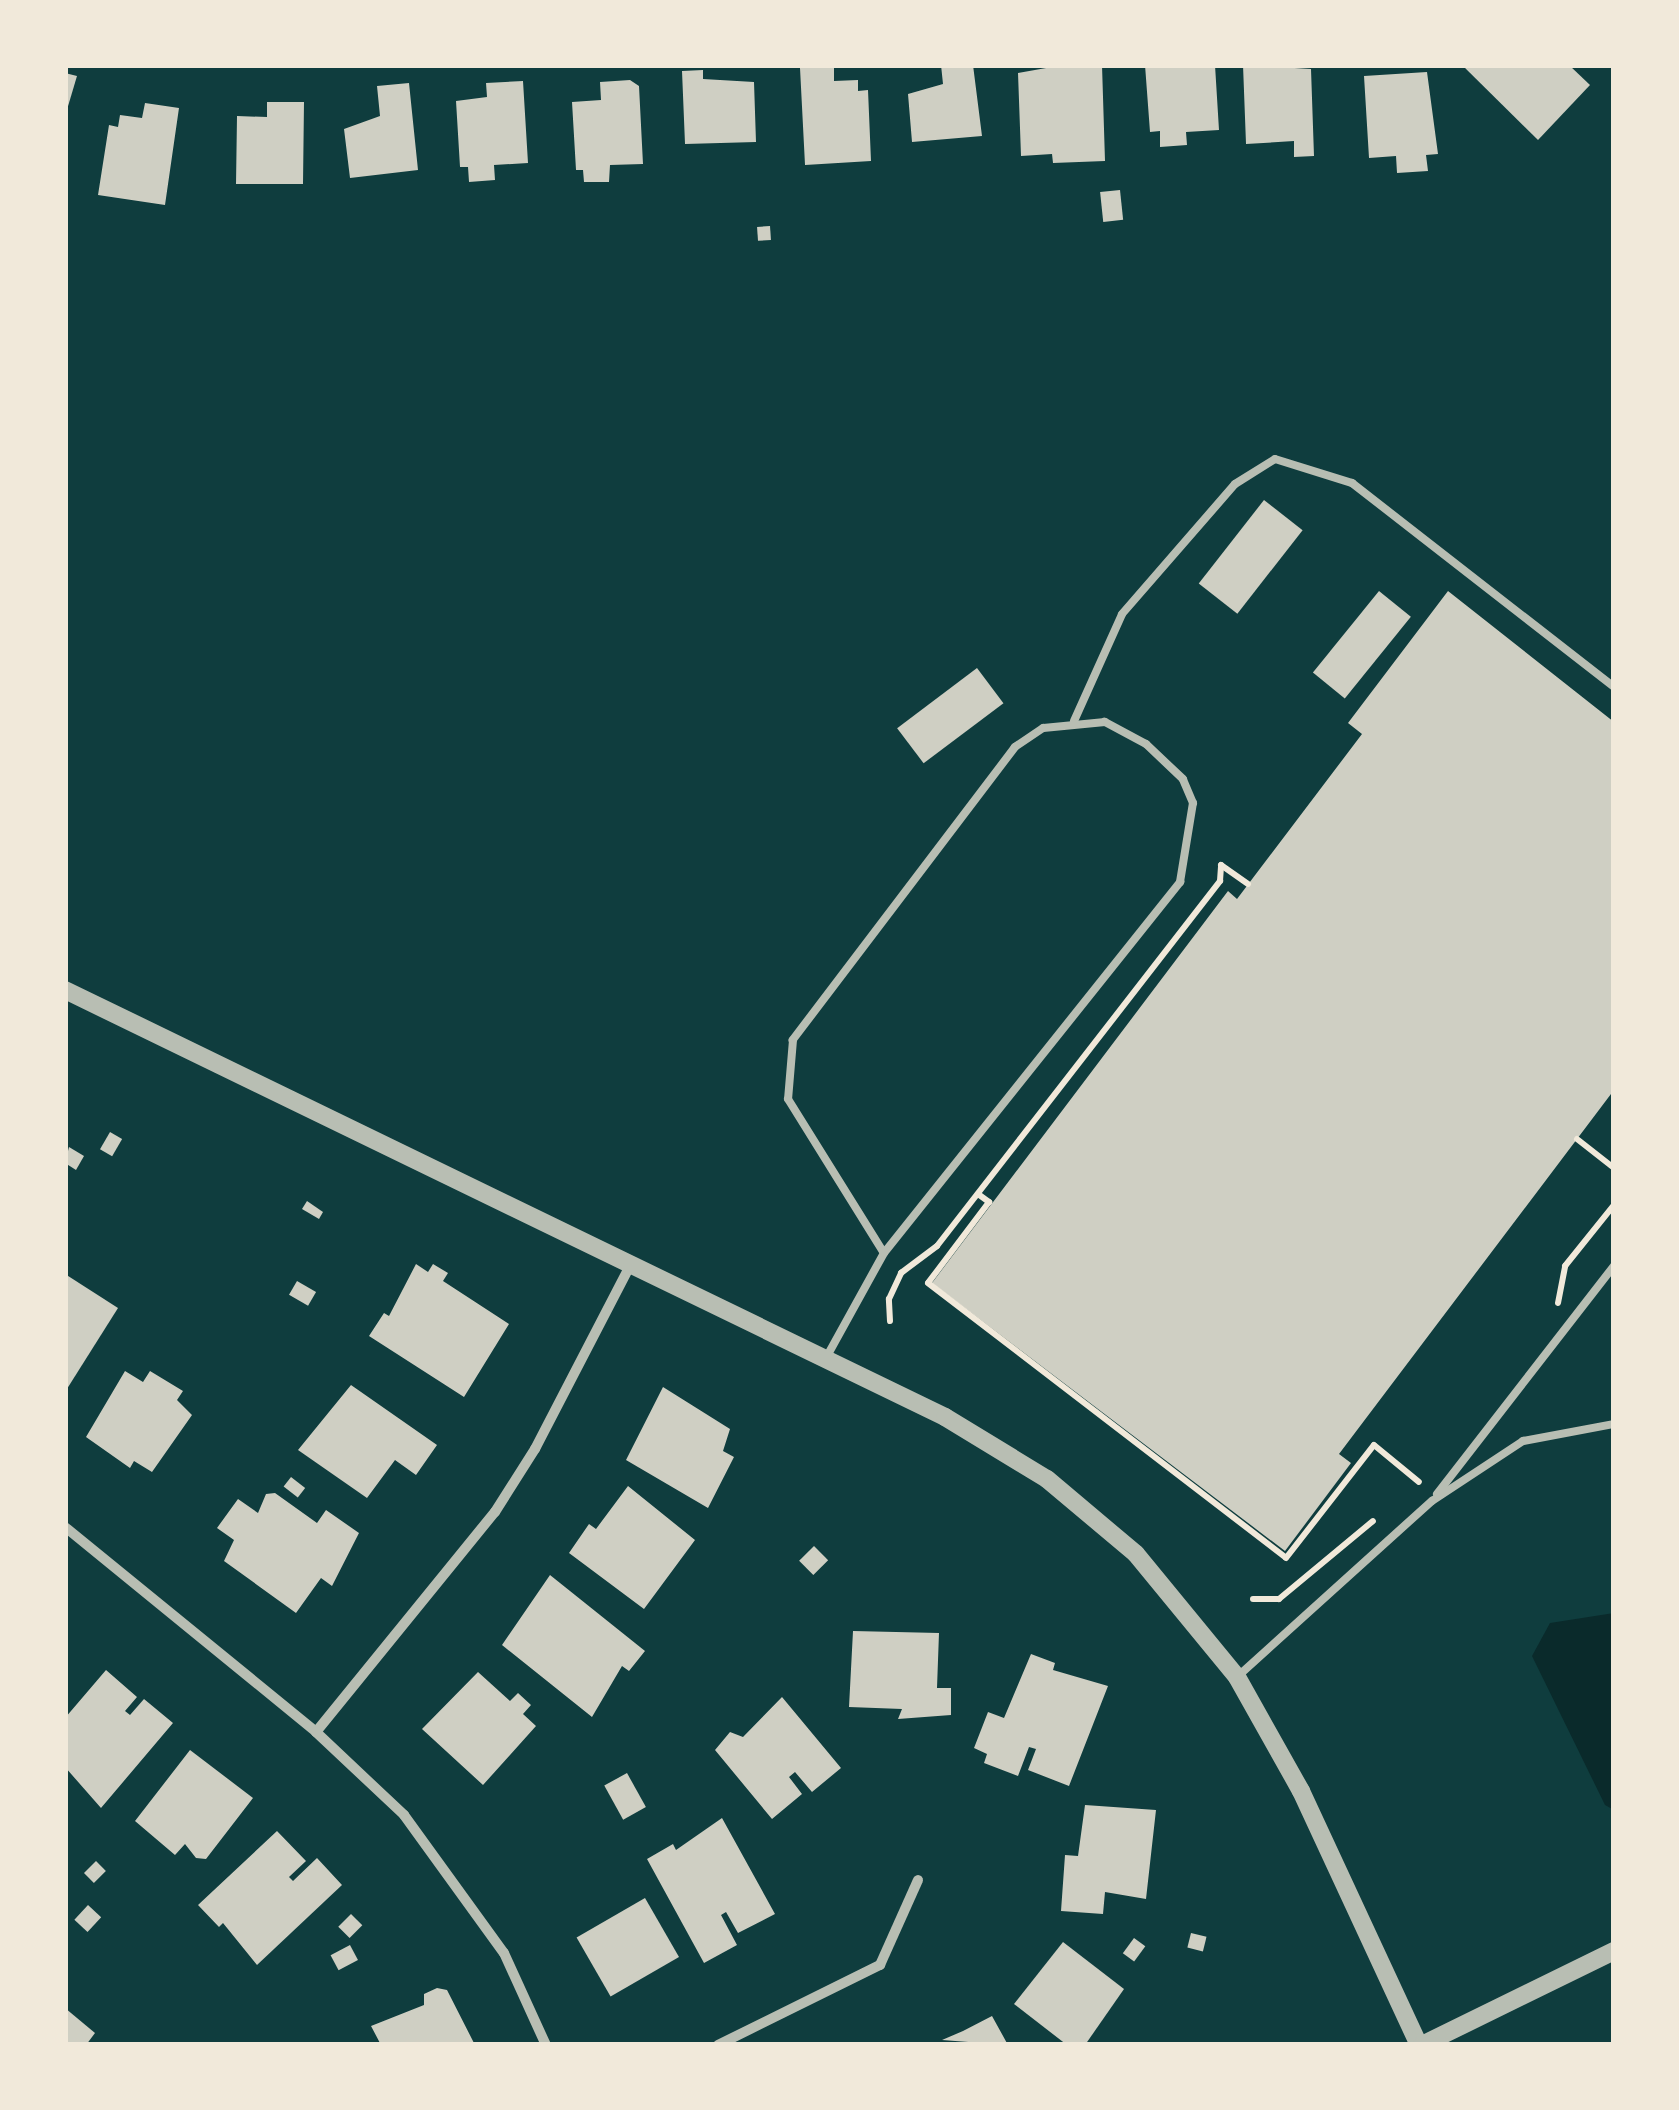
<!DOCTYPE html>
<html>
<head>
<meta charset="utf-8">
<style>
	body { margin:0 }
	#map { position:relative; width:1679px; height:2110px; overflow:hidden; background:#0f3d3e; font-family:Mulish,sans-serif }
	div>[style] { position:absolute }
	.water>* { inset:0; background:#0a2a2b }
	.building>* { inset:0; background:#cfcfc3; transform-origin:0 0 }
	.path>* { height:6px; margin:-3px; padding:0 3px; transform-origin:3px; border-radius:3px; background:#f1e9da }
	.service>* { height:8px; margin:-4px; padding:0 4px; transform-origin:4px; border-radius:4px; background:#b8beb3 }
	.minor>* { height:10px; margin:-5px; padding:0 5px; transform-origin:5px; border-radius:5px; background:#b8beb3 }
	.tertiary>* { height:18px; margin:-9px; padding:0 9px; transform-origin:9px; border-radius:9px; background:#b8beb3 }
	span { translate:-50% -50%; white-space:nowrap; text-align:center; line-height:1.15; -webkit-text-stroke:8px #f1e9da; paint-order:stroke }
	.frame { position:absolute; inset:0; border:68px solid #f1e9da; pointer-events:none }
</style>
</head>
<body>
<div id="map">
	<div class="water">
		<div style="clip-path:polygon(1614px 1613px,1614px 1810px,1605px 1805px,1532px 1656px,1550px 1623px)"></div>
	</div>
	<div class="building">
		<div style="clip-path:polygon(941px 65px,973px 65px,982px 136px,912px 142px,908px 94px,943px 84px)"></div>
		<div style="clip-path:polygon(1063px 65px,1102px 65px,1105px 161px,1053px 163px,1052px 154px,1021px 156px,1018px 73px)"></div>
		<div style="clip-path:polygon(1145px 65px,1215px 65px,1219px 130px,1186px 132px,1187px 145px,1160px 147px,1160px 131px,1150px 132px)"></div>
		<div style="clip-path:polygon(1243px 65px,1311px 69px,1314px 156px,1294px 157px,1294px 141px,1246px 144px)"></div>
		<div style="clip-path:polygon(1462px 65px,1569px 65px,1590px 85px,1538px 140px)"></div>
		<div style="clip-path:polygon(834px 66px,834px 81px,858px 80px,858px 91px,868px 90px,871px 161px,805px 165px,800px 68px)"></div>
		<div style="clip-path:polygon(703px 70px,703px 79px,754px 82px,756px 142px,685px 144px,682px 71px)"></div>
		<div style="clip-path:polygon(1427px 72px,1438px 154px,1426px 155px,1428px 171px,1397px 173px,1396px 156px,1369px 158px,1364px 76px)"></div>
		<div style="clip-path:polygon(65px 73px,77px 76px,66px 113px,65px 113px)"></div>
		<div style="clip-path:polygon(630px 80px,639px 86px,643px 164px,610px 165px,609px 182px,584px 182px,583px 170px,576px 170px,572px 102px,601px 100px,600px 82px)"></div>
		<div style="clip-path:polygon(523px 81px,528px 163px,494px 165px,495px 180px,469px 182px,468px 167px,460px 167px,456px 101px,487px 97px,486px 83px)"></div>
		<div style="clip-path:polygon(409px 83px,418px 170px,350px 178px,344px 129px,380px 116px,377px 86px)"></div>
		<div style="clip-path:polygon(267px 102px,304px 102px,303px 184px,236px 184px,237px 116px,267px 117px)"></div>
		<div style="clip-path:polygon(145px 103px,179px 108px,165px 205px,98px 195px,109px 125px,118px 127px,120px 115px,142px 118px)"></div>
		<div style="left:1120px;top:190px;width:30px;height:20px;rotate:84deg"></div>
		<div style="left:770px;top:226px;width:14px;height:13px;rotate:86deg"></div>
		<div style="left:1264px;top:500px;width:49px;height:106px;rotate:38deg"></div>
		<div style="left:1379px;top:591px;width:41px;height:105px;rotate:39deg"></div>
		<div style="clip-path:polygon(1448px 591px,1614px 722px,1614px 1090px,1339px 1454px,1351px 1463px,1285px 1551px,932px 1283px,1228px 891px,1237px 899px,1362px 734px,1348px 723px)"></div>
		<div style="left:977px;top:668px;width:44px;height:100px;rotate:53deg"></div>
		<div style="left:110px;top:1132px;width:14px;height:20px;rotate:30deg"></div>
		<div style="clip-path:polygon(69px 1147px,84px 1156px,76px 1170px,65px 1163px)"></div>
		<div style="clip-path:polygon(307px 1201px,323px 1212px,319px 1219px,302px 1209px)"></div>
		<div style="clip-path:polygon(416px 1264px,428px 1272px,433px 1264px,448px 1273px,443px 1281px,509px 1324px,464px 1397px,369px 1336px,384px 1313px,389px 1316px)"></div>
		<div style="clip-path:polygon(65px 1274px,118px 1308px,65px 1392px)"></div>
		<div style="left:297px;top:1281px;width:22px;height:16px;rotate:30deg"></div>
		<div style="clip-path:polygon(125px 1371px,143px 1382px,150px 1371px,183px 1391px,177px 1400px,192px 1415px,152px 1472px,134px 1461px,130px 1468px,86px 1437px)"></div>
		<div style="clip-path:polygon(351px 1385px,437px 1445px,416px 1475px,395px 1460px,367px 1498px,298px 1450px)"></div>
		<div style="clip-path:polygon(663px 1387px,730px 1429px,723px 1451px,734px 1457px,708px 1508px,626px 1460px)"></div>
		<div style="left:291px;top:1477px;width:18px;height:12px;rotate:38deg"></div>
		<div style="clip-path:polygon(628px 1486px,695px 1540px,644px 1609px,569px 1553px,589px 1524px,596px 1529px)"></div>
		<div style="clip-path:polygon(275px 1493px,317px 1523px,326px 1510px,359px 1533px,332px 1586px,321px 1578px,296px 1613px,224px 1561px,234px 1540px,217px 1528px,238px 1499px,258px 1513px,266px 1494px)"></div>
		<div style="left:814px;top:1546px;width:20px;height:21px;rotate:45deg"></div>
		<div style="clip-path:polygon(550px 1575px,645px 1651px,629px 1671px,622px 1666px,592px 1717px,502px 1645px)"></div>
		<div style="clip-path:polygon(853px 1631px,939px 1633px,937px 1688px,951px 1688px,951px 1715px,898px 1719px,902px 1709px,849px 1707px)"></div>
		<div style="clip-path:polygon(1031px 1654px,1055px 1663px,1053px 1670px,1108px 1686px,1069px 1786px,1028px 1770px,1036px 1749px,1029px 1747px,1018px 1776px,984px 1763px,987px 1754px,974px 1748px,988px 1712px,1004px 1718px)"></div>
		<div style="clip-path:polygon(106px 1670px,137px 1697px,125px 1711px,130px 1715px,144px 1699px,173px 1723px,101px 1808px,65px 1767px,65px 1718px)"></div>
		<div style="clip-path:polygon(478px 1672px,510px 1701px,518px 1693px,531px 1705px,523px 1714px,536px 1726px,483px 1785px,422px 1729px)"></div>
		<div style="clip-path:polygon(782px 1697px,841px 1768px,812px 1792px,795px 1772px,789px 1777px,802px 1794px,772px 1819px,715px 1750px,730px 1732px,743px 1737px)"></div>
		<div style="clip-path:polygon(190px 1750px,253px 1798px,206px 1859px,196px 1858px,185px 1844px,175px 1855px,135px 1821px)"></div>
		<div style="left:627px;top:1773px;width:39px;height:26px;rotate:61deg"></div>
		<div style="clip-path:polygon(1085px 1805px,1156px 1810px,1146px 1899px,1105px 1892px,1103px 1914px,1061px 1911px,1065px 1855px,1078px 1856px)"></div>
		<div style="clip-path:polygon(722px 1818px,775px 1914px,738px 1933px,726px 1912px,721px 1915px,737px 1945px,704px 1963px,647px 1859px,673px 1844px,676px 1850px)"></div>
		<div style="clip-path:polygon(277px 1831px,306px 1861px,289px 1877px,293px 1881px,317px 1858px,342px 1885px,257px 1965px,223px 1923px,219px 1927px,198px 1905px)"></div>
		<div style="left:96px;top:1861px;width:14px;height:17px;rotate:45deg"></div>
		<div style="left:645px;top:1898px;width:68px;height:79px;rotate:60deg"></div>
		<div style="left:88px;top:1905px;width:18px;height:20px;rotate:43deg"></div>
		<div style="left:351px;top:1914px;width:16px;height:18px;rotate:45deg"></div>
		<div style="left:1191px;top:1933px;width:16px;height:15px;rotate:14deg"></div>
		<div style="left:1134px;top:1938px;width:14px;height:19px;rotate:36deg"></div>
		<div style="clip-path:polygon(1063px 1942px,1124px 1989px,1085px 2045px,1067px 2045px,1014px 2004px)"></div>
		<div style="left:350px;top:1945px;width:17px;height:22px;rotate:62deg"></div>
		<div style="clip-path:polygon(437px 1988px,447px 1990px,475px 2045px,381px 2045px,371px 2026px,424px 2005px,424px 1994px)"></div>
		<div style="clip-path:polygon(65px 2008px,95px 2033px,86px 2045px,65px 2045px)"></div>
		<div style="clip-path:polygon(992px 2016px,1008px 2045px,942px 2040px,963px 2031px)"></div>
	</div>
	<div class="path">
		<div style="left:1577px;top:1139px;width:47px;rotate:38.1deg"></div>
		<div style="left:978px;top:1194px;width:14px;rotate:36deg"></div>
		<div style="left:989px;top:1202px;width:101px;rotate:127deg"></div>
		<div style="left:928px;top:1283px;width:451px;rotate:37.5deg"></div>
		<div style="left:1286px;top:1558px;width:143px;rotate:-52.1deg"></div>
		<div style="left:1374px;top:1445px;width:58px;rotate:39.4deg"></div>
		<div style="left:1558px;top:1303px;width:38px;rotate:-79deg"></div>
		<div style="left:1565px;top:1266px;width:78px;rotate:-51.2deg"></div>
		<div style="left:890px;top:1321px;width:22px;rotate:-93deg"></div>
		<div style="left:889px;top:1299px;width:29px;rotate:-65deg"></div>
		<div style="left:901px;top:1273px;width:45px;rotate:-36.9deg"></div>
		<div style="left:937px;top:1246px;width:462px;rotate:-52.2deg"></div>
		<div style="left:1220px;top:881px;width:16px;rotate:-86deg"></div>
		<div style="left:1221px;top:865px;width:33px;rotate:35deg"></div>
		<div style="left:1253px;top:1599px;width:26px"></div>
		<div style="left:1279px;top:1599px;width:122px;rotate:-39.7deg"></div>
	</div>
	<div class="service">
		<div style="left:1074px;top:721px;width:117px;rotate:-65.8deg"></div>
		<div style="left:1122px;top:614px;width:172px;rotate:-49deg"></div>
		<div style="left:1235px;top:484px;width:47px;rotate:-32deg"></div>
		<div style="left:1275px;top:459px;width:81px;rotate:17.3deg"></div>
		<div style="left:1352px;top:483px;width:332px;rotate:37.9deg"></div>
		<div style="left:826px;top:1358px;width:120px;rotate:-61.1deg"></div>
		<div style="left:884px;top:1253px;width:475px;rotate:-51.4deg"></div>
		<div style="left:1180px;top:882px;width:80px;rotate:-80.7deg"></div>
		<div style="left:1193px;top:803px;width:26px;rotate:-113deg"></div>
		<div style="left:1183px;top:779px;width:51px;rotate:-136.6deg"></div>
		<div style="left:1146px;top:744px;width:47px;rotate:-151.8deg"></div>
		<div style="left:1105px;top:722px;width:62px;rotate:174.5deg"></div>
		<div style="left:1043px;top:728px;width:34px;rotate:146deg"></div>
		<div style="left:1015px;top:747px;width:368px;rotate:127.2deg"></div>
		<div style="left:793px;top:1040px;width:59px;rotate:94.8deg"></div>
		<div style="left:788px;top:1099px;width:181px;rotate:58.1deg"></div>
		<div style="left:1437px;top:1494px;width:289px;rotate:-52.2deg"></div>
		<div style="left:1237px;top:1677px;width:263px;rotate:-42.1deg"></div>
		<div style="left:1432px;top:1501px;width:109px;rotate:-33.4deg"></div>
		<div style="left:1523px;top:1441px;width:93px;rotate:-10.6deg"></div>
	</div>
	<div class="minor">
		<div style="left:65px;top:1527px;width:324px;rotate:39.2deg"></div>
		<div style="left:316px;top:1732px;width:121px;rotate:43.3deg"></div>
		<div style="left:404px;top:1815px;width:170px;rotate:54.1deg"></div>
		<div style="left:504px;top:1953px;width:101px;rotate:65.5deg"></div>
		<div style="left:316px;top:1732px;width:284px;rotate:-50.9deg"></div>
		<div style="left:495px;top:1512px;width:75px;rotate:-57.6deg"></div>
		<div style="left:535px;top:1449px;width:208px;rotate:-62.6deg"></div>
		<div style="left:718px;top:2045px;width:181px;rotate:-26.3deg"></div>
		<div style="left:880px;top:1965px;width:93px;rotate:-65.9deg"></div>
	</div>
	<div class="tertiary">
		<div style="left:65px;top:990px;width:978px;rotate:25.88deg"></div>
		<div style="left:945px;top:1417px;width:119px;rotate:31.3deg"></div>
		<div style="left:1047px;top:1479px;width:116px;rotate:40.1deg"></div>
		<div style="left:1136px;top:1554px;width:159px;rotate:50.6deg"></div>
		<div style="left:1237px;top:1677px;width:131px;rotate:60.7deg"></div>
		<div style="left:1301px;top:1791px;width:280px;rotate:65.1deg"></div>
		<div style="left:1422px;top:2045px;width:214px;rotate:-26.1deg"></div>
	</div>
	<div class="frame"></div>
</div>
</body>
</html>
